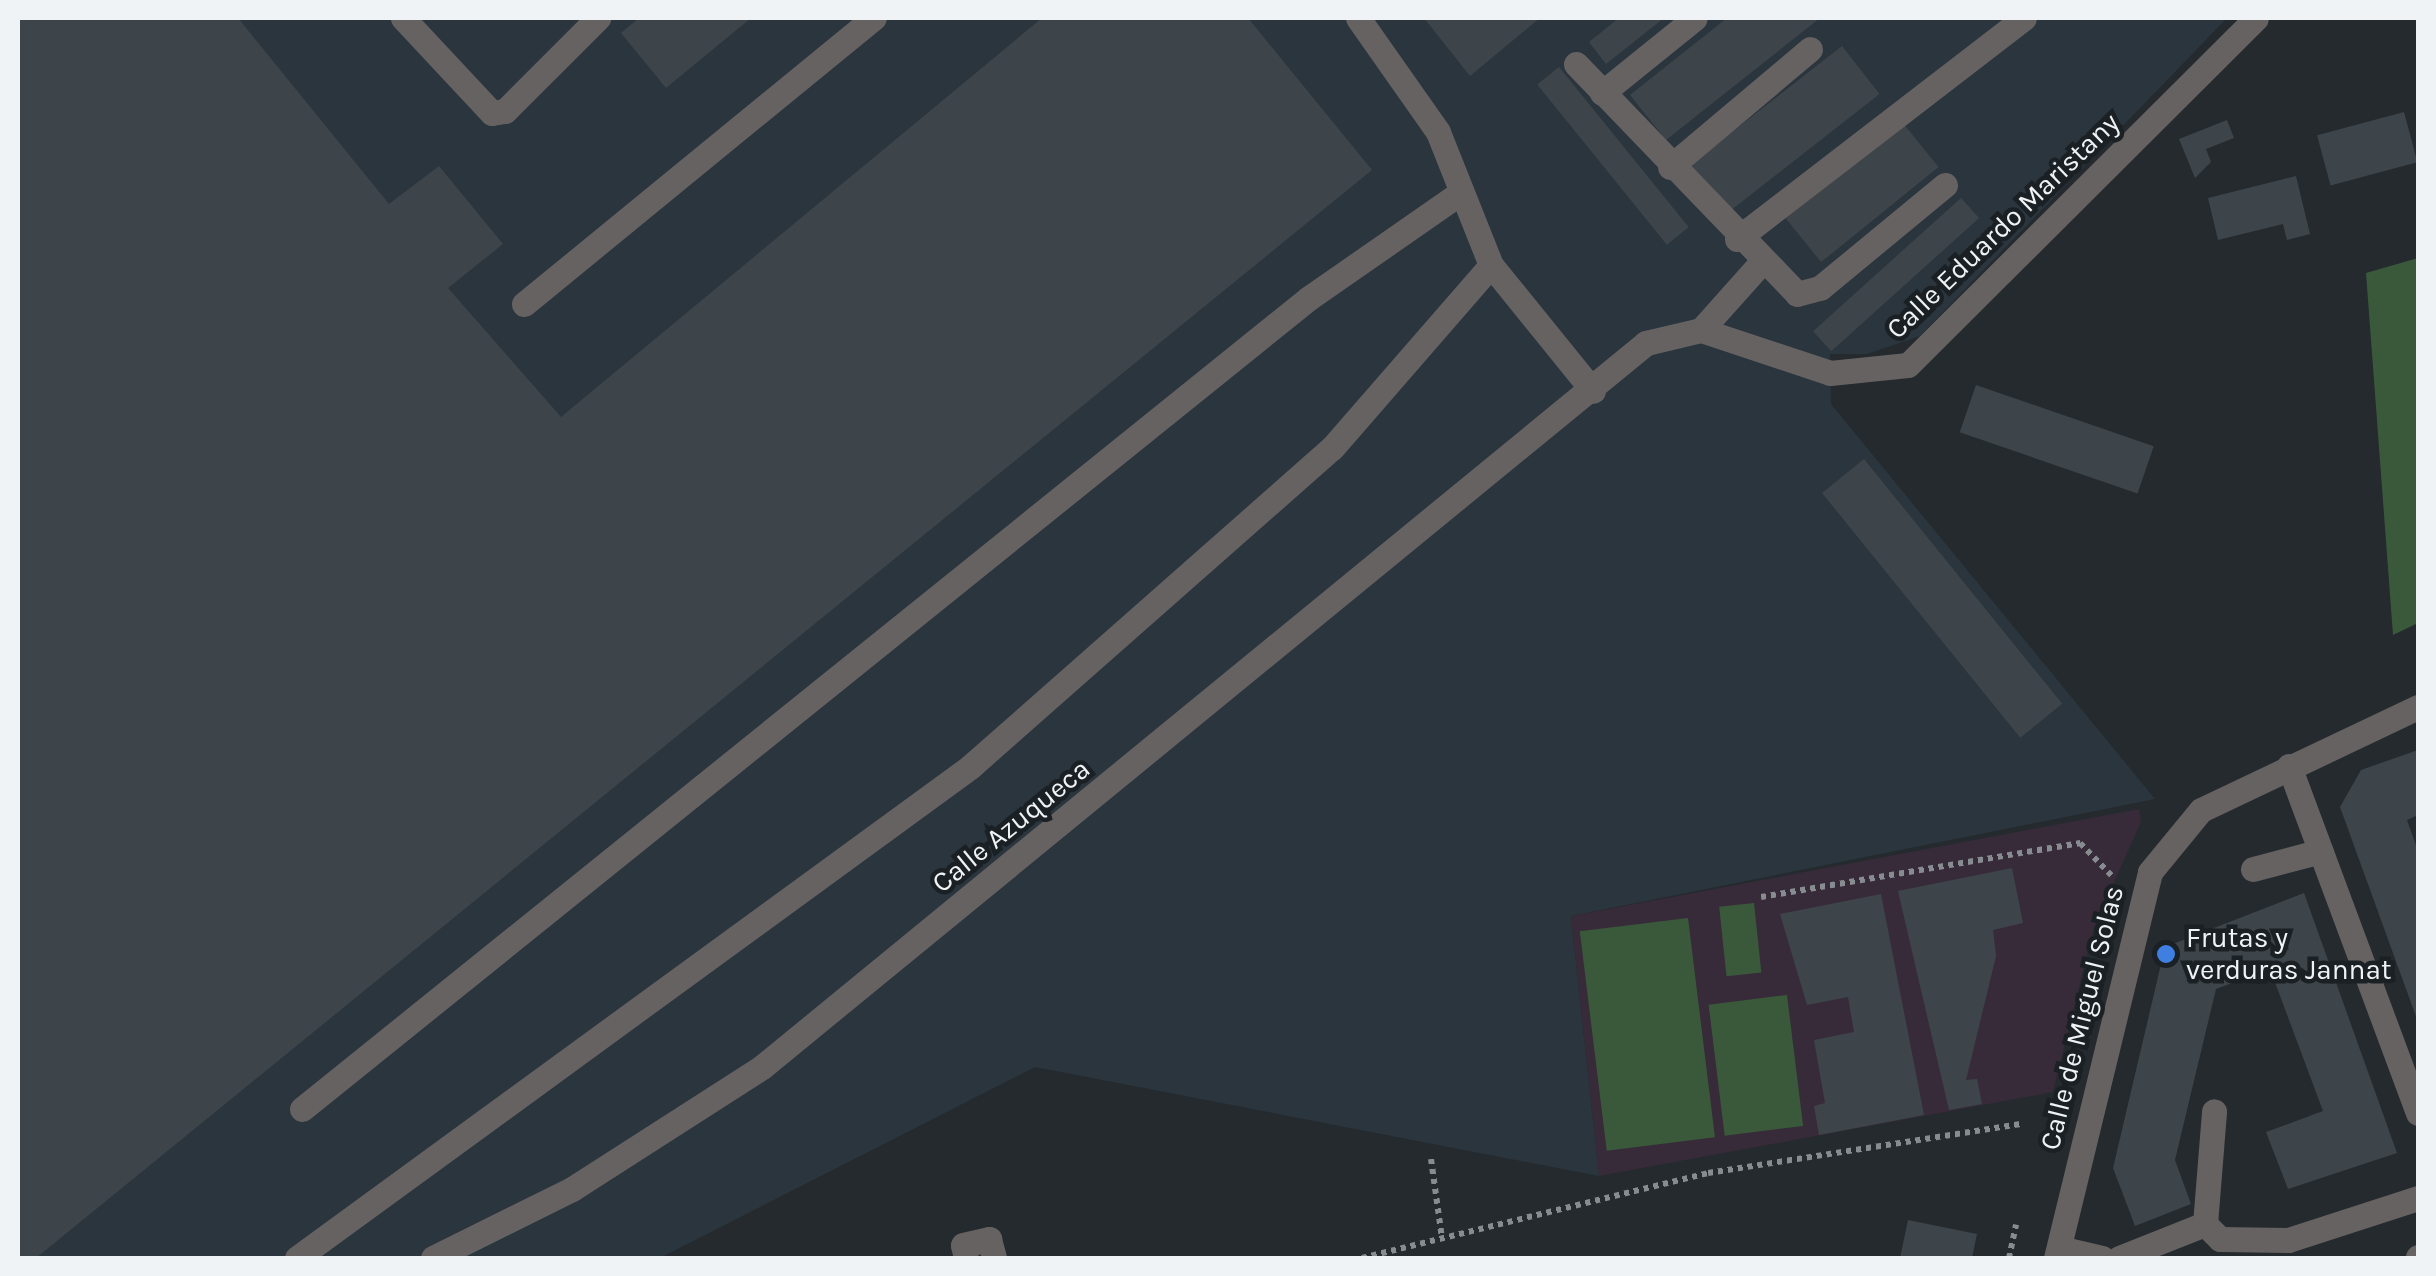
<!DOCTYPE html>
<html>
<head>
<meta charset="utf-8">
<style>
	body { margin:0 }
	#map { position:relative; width:2436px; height:1276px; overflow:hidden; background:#242a2e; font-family:Karla,sans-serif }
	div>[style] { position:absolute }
	.built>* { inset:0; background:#2a353e }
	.education>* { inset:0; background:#372b3a }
	.green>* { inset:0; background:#3a593b; transform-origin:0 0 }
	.building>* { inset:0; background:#3e454a; transform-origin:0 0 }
	.path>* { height:6px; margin-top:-3px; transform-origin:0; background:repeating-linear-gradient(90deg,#878c90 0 5px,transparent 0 10px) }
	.minor>* { height:25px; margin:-12.5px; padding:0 12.5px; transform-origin:12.5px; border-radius:12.5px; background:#666262 }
	.dots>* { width:28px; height:28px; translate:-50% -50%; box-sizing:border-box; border:5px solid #1a2024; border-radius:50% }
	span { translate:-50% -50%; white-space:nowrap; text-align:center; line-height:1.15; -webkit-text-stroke:9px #1a2024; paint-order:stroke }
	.street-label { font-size:28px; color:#eff3f6 }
	.poi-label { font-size:28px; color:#eff3f6 }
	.left { translate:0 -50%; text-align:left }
	.frame { position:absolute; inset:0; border:20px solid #eff3f6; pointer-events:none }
</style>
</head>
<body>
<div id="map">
	<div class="built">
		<div style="clip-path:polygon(18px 18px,2227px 18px,1920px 336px,1867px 354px,1830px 354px,1831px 404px,2155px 799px,1571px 916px,1599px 1176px,1035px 1067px,660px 1258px,18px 1258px)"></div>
	</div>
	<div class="education">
		<div style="clip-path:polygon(2139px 809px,2141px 822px,2094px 927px,2053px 1092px,1599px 1176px,1571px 916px)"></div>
	</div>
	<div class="green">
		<div style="clip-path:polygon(2418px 258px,2418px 623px,2393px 635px,2366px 273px)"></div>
		<div style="left:1754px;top:903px;width:70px;height:35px;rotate:84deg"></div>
		<div style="left:1688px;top:918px;width:221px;height:109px;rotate:83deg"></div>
		<div style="left:1787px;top:995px;width:132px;height:79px;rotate:83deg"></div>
	</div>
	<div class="building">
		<div style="clip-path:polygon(18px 18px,238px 18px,389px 204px,439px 166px,503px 244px,448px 288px,561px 417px,1042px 18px,1248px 18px,1372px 170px,36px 1258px,18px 1258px)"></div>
		<div style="clip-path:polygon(639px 18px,751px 18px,666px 88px,621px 33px)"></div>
		<div style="clip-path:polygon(1424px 18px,1540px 18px,1470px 76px)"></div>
		<div style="clip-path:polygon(1619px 18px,1664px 18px,1606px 64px,1589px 42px)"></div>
		<div style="clip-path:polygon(1727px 18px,1820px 18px,1666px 140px,1630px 95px)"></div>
		<div style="left:1842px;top:46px;width:61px;height:193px;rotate:52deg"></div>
		<div style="left:1559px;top:67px;width:206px;height:28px;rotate:51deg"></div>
		<div style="left:2404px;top:112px;width:52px;height:90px;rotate:75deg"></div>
		<div style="clip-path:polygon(2227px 120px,2234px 138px,2206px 149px,2211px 162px,2195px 178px,2179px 139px)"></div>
		<div style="left:1902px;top:122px;width:58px;height:151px;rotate:51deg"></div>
		<div style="clip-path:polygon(2296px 176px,2310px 234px,2287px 240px,2283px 224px,2218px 240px,2208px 198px)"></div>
		<div style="left:1961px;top:198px;width:27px;height:199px;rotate:48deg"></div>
		<div style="left:1976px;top:385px;width:188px;height:50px;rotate:19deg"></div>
		<div style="left:1864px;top:459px;width:315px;height:54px;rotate:51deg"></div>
		<div style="clip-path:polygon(2418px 750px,2418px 815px,2407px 820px,2418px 851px,2418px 1022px,2340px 807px,2361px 770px)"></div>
		<div style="clip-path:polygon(2012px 868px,2023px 923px,1993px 930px,1996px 956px,1966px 1080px,1977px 1079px,1982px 1104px,1949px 1110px,1898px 891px)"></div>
		<div style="clip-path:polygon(2304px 893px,2397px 1153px,2288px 1189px,2266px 1132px,2323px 1111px,2270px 969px,2216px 989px,2175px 1160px,2191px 1204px,2135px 1226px,2113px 1168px,2165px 947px)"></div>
		<div style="clip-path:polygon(1881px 894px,1924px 1115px,1819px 1135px,1814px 1106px,1825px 1103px,1814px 1040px,1854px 1032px,1848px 997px,1807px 1005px,1780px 914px)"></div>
		<div style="clip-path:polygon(1908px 1220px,1977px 1234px,1972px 1258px,1900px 1258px)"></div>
	</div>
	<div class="path">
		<div style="left:1761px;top:897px;width:324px;rotate:-9.6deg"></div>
		<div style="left:2080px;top:843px;width:46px;rotate:45.9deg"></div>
		<div style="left:1431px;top:1159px;width:80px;rotate:82.1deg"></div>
		<div style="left:1362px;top:1258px;width:356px;rotate:-13.8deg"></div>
		<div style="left:1708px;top:1173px;width:318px;rotate:-8.9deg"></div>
		<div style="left:2009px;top:1258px;width:34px;rotate:-78deg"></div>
	</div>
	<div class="minor">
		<div style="left:403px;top:18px;width:130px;rotate:46.9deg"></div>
		<div style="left:492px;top:113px;width:13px;rotate:-9deg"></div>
		<div style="left:505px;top:111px;width:132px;rotate:-45deg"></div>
		<div style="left:1358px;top:18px;width:139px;rotate:54.9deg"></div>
		<div style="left:1438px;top:132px;width:143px;rotate:68.3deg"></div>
		<div style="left:1491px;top:265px;width:162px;rotate:51deg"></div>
		<div style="left:1576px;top:64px;width:319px;rotate:46.1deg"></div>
		<div style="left:1797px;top:294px;width:24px;rotate:-15deg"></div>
		<div style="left:1820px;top:288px;width:162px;rotate:-39.5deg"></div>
		<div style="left:1602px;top:93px;width:119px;rotate:-38.9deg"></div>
		<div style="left:1670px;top:167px;width:183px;rotate:-40.1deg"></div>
		<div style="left:1737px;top:239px;width:362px;rotate:-37.6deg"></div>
		<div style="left:524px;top:304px;width:452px;rotate:-39.3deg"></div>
		<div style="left:1701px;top:330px;width:89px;rotate:-48.2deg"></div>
		<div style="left:2289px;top:766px;width:370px;rotate:69.6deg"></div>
		<div style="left:2253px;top:869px;width:70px;rotate:-14.8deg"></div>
		<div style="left:302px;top:1109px;width:1293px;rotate:-38.85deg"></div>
		<div style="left:1309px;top:298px;width:179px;rotate:-34.8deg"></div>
		<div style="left:2205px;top:1224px;width:21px;rotate:45deg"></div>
		<div style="left:2220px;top:1239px;width:68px;rotate:0.8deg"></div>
		<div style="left:2288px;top:1240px;width:137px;rotate:-17.9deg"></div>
		<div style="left:2059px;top:1248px;width:44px;rotate:13.1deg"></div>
		<div style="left:297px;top:1258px;width:833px;rotate:-36.11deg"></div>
		<div style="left:970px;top:767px;width:482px;rotate:-41.4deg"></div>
		<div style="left:1332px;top:448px;width:242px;rotate:-49deg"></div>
		<div style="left:433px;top:1258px;width:155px;rotate:-26.4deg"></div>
		<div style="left:572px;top:1189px;width:226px;rotate:-32.7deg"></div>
		<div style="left:762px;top:1067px;width:1143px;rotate:-39.32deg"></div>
		<div style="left:1646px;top:343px;width:57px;rotate:-13.3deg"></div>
		<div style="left:1701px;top:330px;width:136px;rotate:18.4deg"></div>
		<div style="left:1830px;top:373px;width:78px;rotate:-5.9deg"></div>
		<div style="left:1908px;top:365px;width:491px;rotate:-44.9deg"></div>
		<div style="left:966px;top:1258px;width:13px;rotate:-103deg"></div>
		<div style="left:963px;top:1245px;width:27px;rotate:-13deg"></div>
		<div style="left:989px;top:1239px;width:20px;rotate:75deg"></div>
		<div style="left:2056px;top:1258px;width:397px;rotate:-76.3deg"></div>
		<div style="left:2150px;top:872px;width:80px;rotate:-50.6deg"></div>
		<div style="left:2201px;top:810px;width:240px;rotate:-25.4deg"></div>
		<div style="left:2119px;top:1258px;width:92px;rotate:-21.6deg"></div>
		<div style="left:2205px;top:1224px;width:113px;rotate:-85.4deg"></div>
		<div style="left:2418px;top:1258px;width:1px;rotate:-90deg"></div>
	</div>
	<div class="dots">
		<div style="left:2166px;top:954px;background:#3f7fe0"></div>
	</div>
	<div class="street-label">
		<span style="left:2003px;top:226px;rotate:-44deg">Calle Eduardo Maristany</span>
		<span style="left:1011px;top:826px;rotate:-39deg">Calle Azuqueca</span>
		<span style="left:2082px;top:1018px;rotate:-76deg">Calle de Miguel Solas</span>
	</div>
	<div class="poi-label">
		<span class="left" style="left:2186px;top:954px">Frutas y<br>verduras Jannat</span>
	</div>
	<div class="frame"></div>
</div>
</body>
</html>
